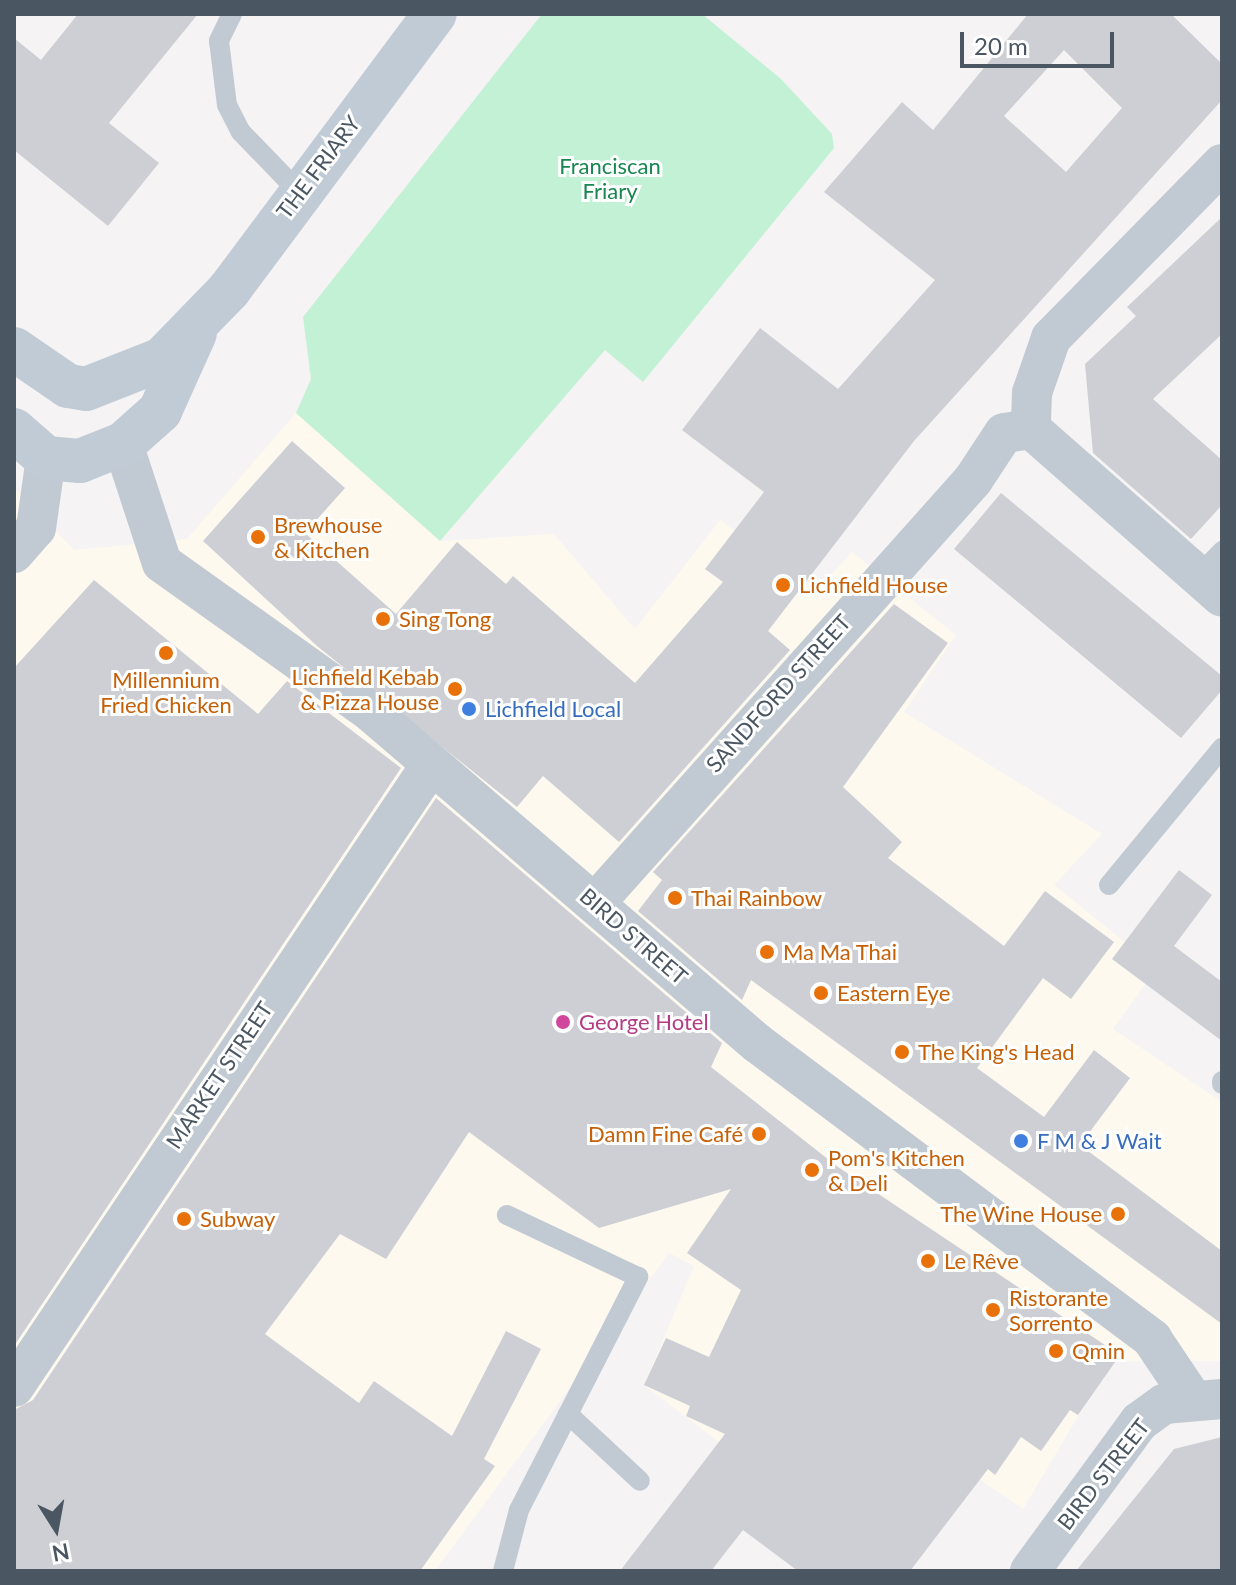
<!DOCTYPE html>
<html>
<head>
<meta charset="utf-8">
<style>
	body { margin:0 }
	#map { position:relative; width:1236px; height:1585px; overflow:hidden; background:#f5f3f3; font-family:Lato,sans-serif }
	div>[style] { position:absolute }
	.commercial>* { inset:0; background:#fdf9ef }
	.green>* { inset:0; background:#c3f1d5 }
	.building>* { inset:0; background:#cdcfd5 }
	.lane>* { height:20px; margin:-10px; padding:0 10px; transform-origin:10px; border-radius:10px; background:#c1cad2 }
	.street>* { height:40px; margin:-20px; padding:0 20px; transform-origin:20px; border-radius:20px; background:#c1cad2 }
	.secondary>* { height:44px; margin:-22px; padding:0 22px; transform-origin:22px; border-radius:22px; background:#c1cbd6 }
	.dots>* { width:22px; height:22px; translate:-50% -50%; box-sizing:border-box; border:4px solid #fff; border-radius:50% }
	span { translate:-50% -50%; white-space:nowrap; text-align:center; line-height:1.15; -webkit-text-stroke:6px #fff; paint-order:stroke }
	.park-label { font-size:22px; color:#17864f }
	.street-label { font-size:22px; color:#4a5661 }
	.food-label { font-size:22px; color:#c56008 }
	.left { translate:0 -50%; text-align:left }
	.right { translate:-100% -50%; text-align:right }
	.shop-label { font-size:22px; color:#366cbe }
	.hotel-label { font-size:22px; color:#b23c85 }
	.frame { position:absolute; inset:0; border:16px solid #4a5661; pointer-events:none }
	.north { position:absolute; left:16px; top:1489px; width:80px; height:80px; -webkit-text-stroke:6px #fff; paint-order:stroke; rotate:169deg; font-size:22px; font-weight:700; line-height:32px; text-align:center; color:#4a5661 }
	.north::after { content:''; display:block; margin:auto; width:28px; height:36px; background:#4a5661; clip-path:polygon(50% 0,100% 100%,50% 72%,0 100%) }
	.scale { position:absolute; left:960px; top:32px; width:154px; height:36px; box-sizing:border-box; border:4px solid #4a5661; border-top:0; padding-left:10px; font-size:24px; line-height:28px; white-space:nowrap; color:#4a5661; -webkit-text-stroke:6px #fff; paint-order:stroke }
</style>
</head>
<body>
<div id="map">
	<div class="commercial">
		<div style="clip-path:polygon(296px 413px,440px 541px,554px 534px,635px 629px,720px 520px,815px 592px,852px 552px,956px 635px,904px 712px,1102px 834px,1054px 885px,1157px 968px,1113px 1029px,1222px 1102px,1222px 1361px,1111px 1361px,1023px 1509px,913px 1434px,754px 1383px,719px 1442px,644px 1385px,694px 1266px,669px 1253px,435px 1571px,14px 1571px,14px 488px,74px 550px,187px 539px)"></div>
	</div>
	<div class="green">
		<div style="clip-path:polygon(542px 14px,702px 14px,781px 79px,832px 134px,834px 148px,643px 382px,605px 350px,440px 541px,296px 413px,311px 379px,303px 317px)"></div>
	</div>
	<div class="building">
		<div style="clip-path:polygon(78px 14px,198px 14px,109px 123px,159px 163px,108px 226px,14px 150px,14px 38px,41px 60px)"></div>
		<div style="clip-path:polygon(evenodd,1028px 14px,1171px 14px,1222px 64px,1222px 100px,914px 441px,768px 631px,790px 650px,619px 842px,543px 776px,517px 807px,317px 646px,203px 541px,292px 441px,345px 488px,305px 533px,396px 614px,457px 542px,506px 584px,513px 576px,635px 683px,723px 582px,705px 569px,764px 492px,682px 430px,760px 328px,838px 389px,935px 280px,824px 192px,902px 102px,933px 130px,1028px 14px,1064px 50px,1122px 108px,1066px 172px,1004px 116px,1064px 50px)"></div>
		<div style="clip-path:polygon(1222px 217px,1222px 334px,1153px 399px,1222px 460px,1222px 505px,1191px 539px,1093px 453px,1085px 364px,1136px 316px,1127px 307px)"></div>
		<div style="clip-path:polygon(1001px 493px,1222px 676px,1222px 690px,1181px 738px,954px 549px)"></div>
		<div style="clip-path:polygon(94px 580px,258px 714px,287px 681px,401px 768px,14px 1346px,14px 668px)"></div>
		<div style="clip-path:polygon(894px 604px,948px 643px,843px 787px,902px 842px,888px 858px,1004px 946px,1045px 891px,1114px 942px,1071px 999px,1043px 978px,977px 1068px,1044px 1117px,1094px 1050px,1130px 1078px,1080px 1145px,1222px 1251px,1222px 1324px,751px 980px,742px 1000px,638px 911px,662px 880px,653px 872px)"></div>
		<div style="clip-path:polygon(436px 798px,722px 1043px,711px 1067px,838px 1167px,1120px 1355px,1078px 1415px,1070px 1410px,1041px 1451px,1021px 1437px,995px 1475px,988px 1469px,910px 1571px,798px 1571px,743px 1530px,711px 1571px,620px 1571px,725px 1434px,686px 1416px,690px 1406px,644px 1385px,666px 1338px,709px 1357px,741px 1290px,687px 1253px,731px 1189px,599px 1228px,469px 1132px,386px 1259px,340px 1234px,265px 1334px,359px 1403px,374px 1381px,452px 1436px,506px 1331px,541px 1349px,484px 1459px,495px 1466px,420px 1571px,14px 1571px,14px 1410px,33px 1400px)"></div>
		<div style="clip-path:polygon(1179px 870px,1212px 895px,1174px 946px,1222px 982px,1222px 1041px,1112px 959px)"></div>
		<div style="clip-path:polygon(1222px 1437px,1222px 1571px,1076px 1571px,1174px 1449px)"></div>
	</div>
	<div class="lane">
		<div style="left:232px;top:14px;width:30px;rotate:116deg"></div>
		<div style="left:219px;top:41px;width:64px;rotate:82.9deg"></div>
		<div style="left:227px;top:105px;width:30px;rotate:63deg"></div>
		<div style="left:241px;top:132px;width:82px;rotate:46deg"></div>
		<div style="left:1198px;top:576px;width:35px;rotate:-46deg"></div>
		<div style="left:1109px;top:885px;width:178px;rotate:-50.5deg"></div>
		<div style="left:1222px;top:1081px;width:3px;rotate:90deg"></div>
		<div style="left:568px;top:1414px;width:98px;rotate:42.9deg"></div>
		<div style="left:503px;top:1571px;width:63px;rotate:-75.3deg"></div>
		<div style="left:519px;top:1510px;width:262px;rotate:-62.9deg"></div>
		<div style="left:638px;top:1277px;width:145px;rotate:-154.7deg"></div>
	</div>
	<div class="street">
		<div style="left:1222px;top:164px;width:244px;rotate:134.5deg"></div>
		<div style="left:1051px;top:338px;width:58px;rotate:109.1deg"></div>
		<div style="left:1032px;top:393px;width:36px;rotate:92deg"></div>
		<div style="left:1031px;top:429px;width:254px;rotate:41.3deg"></div>
		<div style="left:123px;top:444px;width:125px;rotate:71.9deg"></div>
		<div style="left:162px;top:563px;width:258px;rotate:35.5deg"></div>
		<div style="left:372px;top:713px;width:507px;rotate:40.6deg"></div>
		<div style="left:757px;top:1043px;width:494px;rotate:36.8deg"></div>
		<div style="left:1152px;top:1339px;width:70px;rotate:56.1deg"></div>
		<div style="left:14px;top:553px;width:33px;rotate:-49deg"></div>
		<div style="left:36px;top:528px;width:71px;rotate:-81.9deg"></div>
		<div style="left:596px;top:902px;width:566px;rotate:-48.22deg"></div>
		<div style="left:973px;top:480px;width:56px;rotate:-56.6deg"></div>
		<div style="left:1004px;top:433px;width:27px;rotate:-8deg"></div>
		<div style="left:14px;top:1387px;width:747px;rotate:-56.18deg"></div>
		<div style="left:1030px;top:1571px;width:185px;rotate:-53.8deg"></div>
		<div style="left:1139px;top:1422px;width:31px;rotate:-36deg"></div>
		<div style="left:1164px;top:1404px;width:58px;rotate:-4.9deg"></div>
	</div>
	<div class="secondary">
		<div style="left:14px;top:349px;width:65px;rotate:34.4deg"></div>
		<div style="left:68px;top:386px;width:18px;rotate:9deg"></div>
		<div style="left:86px;top:389px;width:82px;rotate:-21.5deg"></div>
		<div style="left:162px;top:359px;width:96px;rotate:-45.8deg"></div>
		<div style="left:229px;top:290px;width:344px;rotate:-53.3deg"></div>
		<div style="left:14px;top:430px;width:43px;rotate:41.2deg"></div>
		<div style="left:46px;top:458px;width:34px;rotate:5deg"></div>
		<div style="left:80px;top:461px;width:46px;rotate:-21.6deg"></div>
		<div style="left:123px;top:444px;width:50px;rotate:-41.7deg"></div>
		<div style="left:160px;top:411px;width:85px;rotate:-65.8deg"></div>
	</div>
	<div class="dots">
		<div style="left:258px;top:537px;background:#e8710a"></div>
		<div style="left:783px;top:585px;background:#e8710a"></div>
		<div style="left:383px;top:619px;background:#e8710a"></div>
		<div style="left:166px;top:653px;background:#e8710a"></div>
		<div style="left:455px;top:689px;background:#e8710a"></div>
		<div style="left:469px;top:709px;background:#3f7fe0"></div>
		<div style="left:675px;top:898px;background:#e8710a"></div>
		<div style="left:767px;top:952px;background:#e8710a"></div>
		<div style="left:821px;top:993px;background:#e8710a"></div>
		<div style="left:563px;top:1022px;background:#d1479c"></div>
		<div style="left:902px;top:1052px;background:#e8710a"></div>
		<div style="left:759px;top:1134px;background:#e8710a"></div>
		<div style="left:1021px;top:1141px;background:#3f7fe0"></div>
		<div style="left:812px;top:1170px;background:#e8710a"></div>
		<div style="left:1118px;top:1214px;background:#e8710a"></div>
		<div style="left:184px;top:1219px;background:#e8710a"></div>
		<div style="left:928px;top:1261px;background:#e8710a"></div>
		<div style="left:993px;top:1310px;background:#e8710a"></div>
		<div style="left:1056px;top:1351px;background:#e8710a"></div>
	</div>
	<div class="park-label">
		<span style="left:610px;top:178px">Franciscan<br>Friary</span>
	</div>
	<div class="street-label">
		<span style="left:318px;top:167px;rotate:-53deg">THE FRIARY</span>
		<span style="left:778px;top:693px;rotate:-48deg">SANDFORD STREET</span>
		<span style="left:634px;top:936px;rotate:41deg">BIRD STREET</span>
		<span style="left:219px;top:1075px;rotate:-56deg">MARKET STREET</span>
		<span style="left:1103px;top:1474px;rotate:-52deg">BIRD STREET</span>
	</div>
	<div class="food-label">
		<span class="left" style="left:274px;top:537px">Brewhouse<br>&amp; Kitchen</span>
		<span class="left" style="left:799px;top:585px">Lichfield House</span>
		<span class="left" style="left:399px;top:619px">Sing Tong</span>
		<span class="right" style="left:439px;top:689px">Lichfield Kebab<br>&amp; Pizza House</span>
		<span style="left:166px;top:692px">Millennium<br>Fried Chicken</span>
		<span class="left" style="left:691px;top:898px">Thai Rainbow</span>
		<span class="left" style="left:783px;top:952px">Ma Ma Thai</span>
		<span class="left" style="left:837px;top:993px">Eastern Eye</span>
		<span class="left" style="left:918px;top:1052px">The King's Head</span>
		<span class="right" style="left:743px;top:1134px">Damn Fine Café</span>
		<span class="left" style="left:828px;top:1170px">Pom's Kitchen<br>&amp; Deli</span>
		<span class="right" style="left:1102px;top:1214px">The Wine House</span>
		<span class="left" style="left:200px;top:1219px">Subway</span>
		<span class="left" style="left:944px;top:1261px">Le Rêve</span>
		<span class="left" style="left:1009px;top:1310px">Ristorante<br>Sorrento</span>
		<span class="left" style="left:1072px;top:1351px">Qmin</span>
	</div>
	<div class="shop-label">
		<span class="left" style="left:485px;top:709px">Lichfield Local</span>
		<span class="left" style="left:1037px;top:1141px">F M &amp; J Wait</span>
	</div>
	<div class="hotel-label">
		<span class="left" style="left:579px;top:1022px">George Hotel</span>
	</div>
	<div class="frame"></div>
	<div class="north">N</div>
	<div class="scale">20 m</div>
</div>
</body>
</html>
